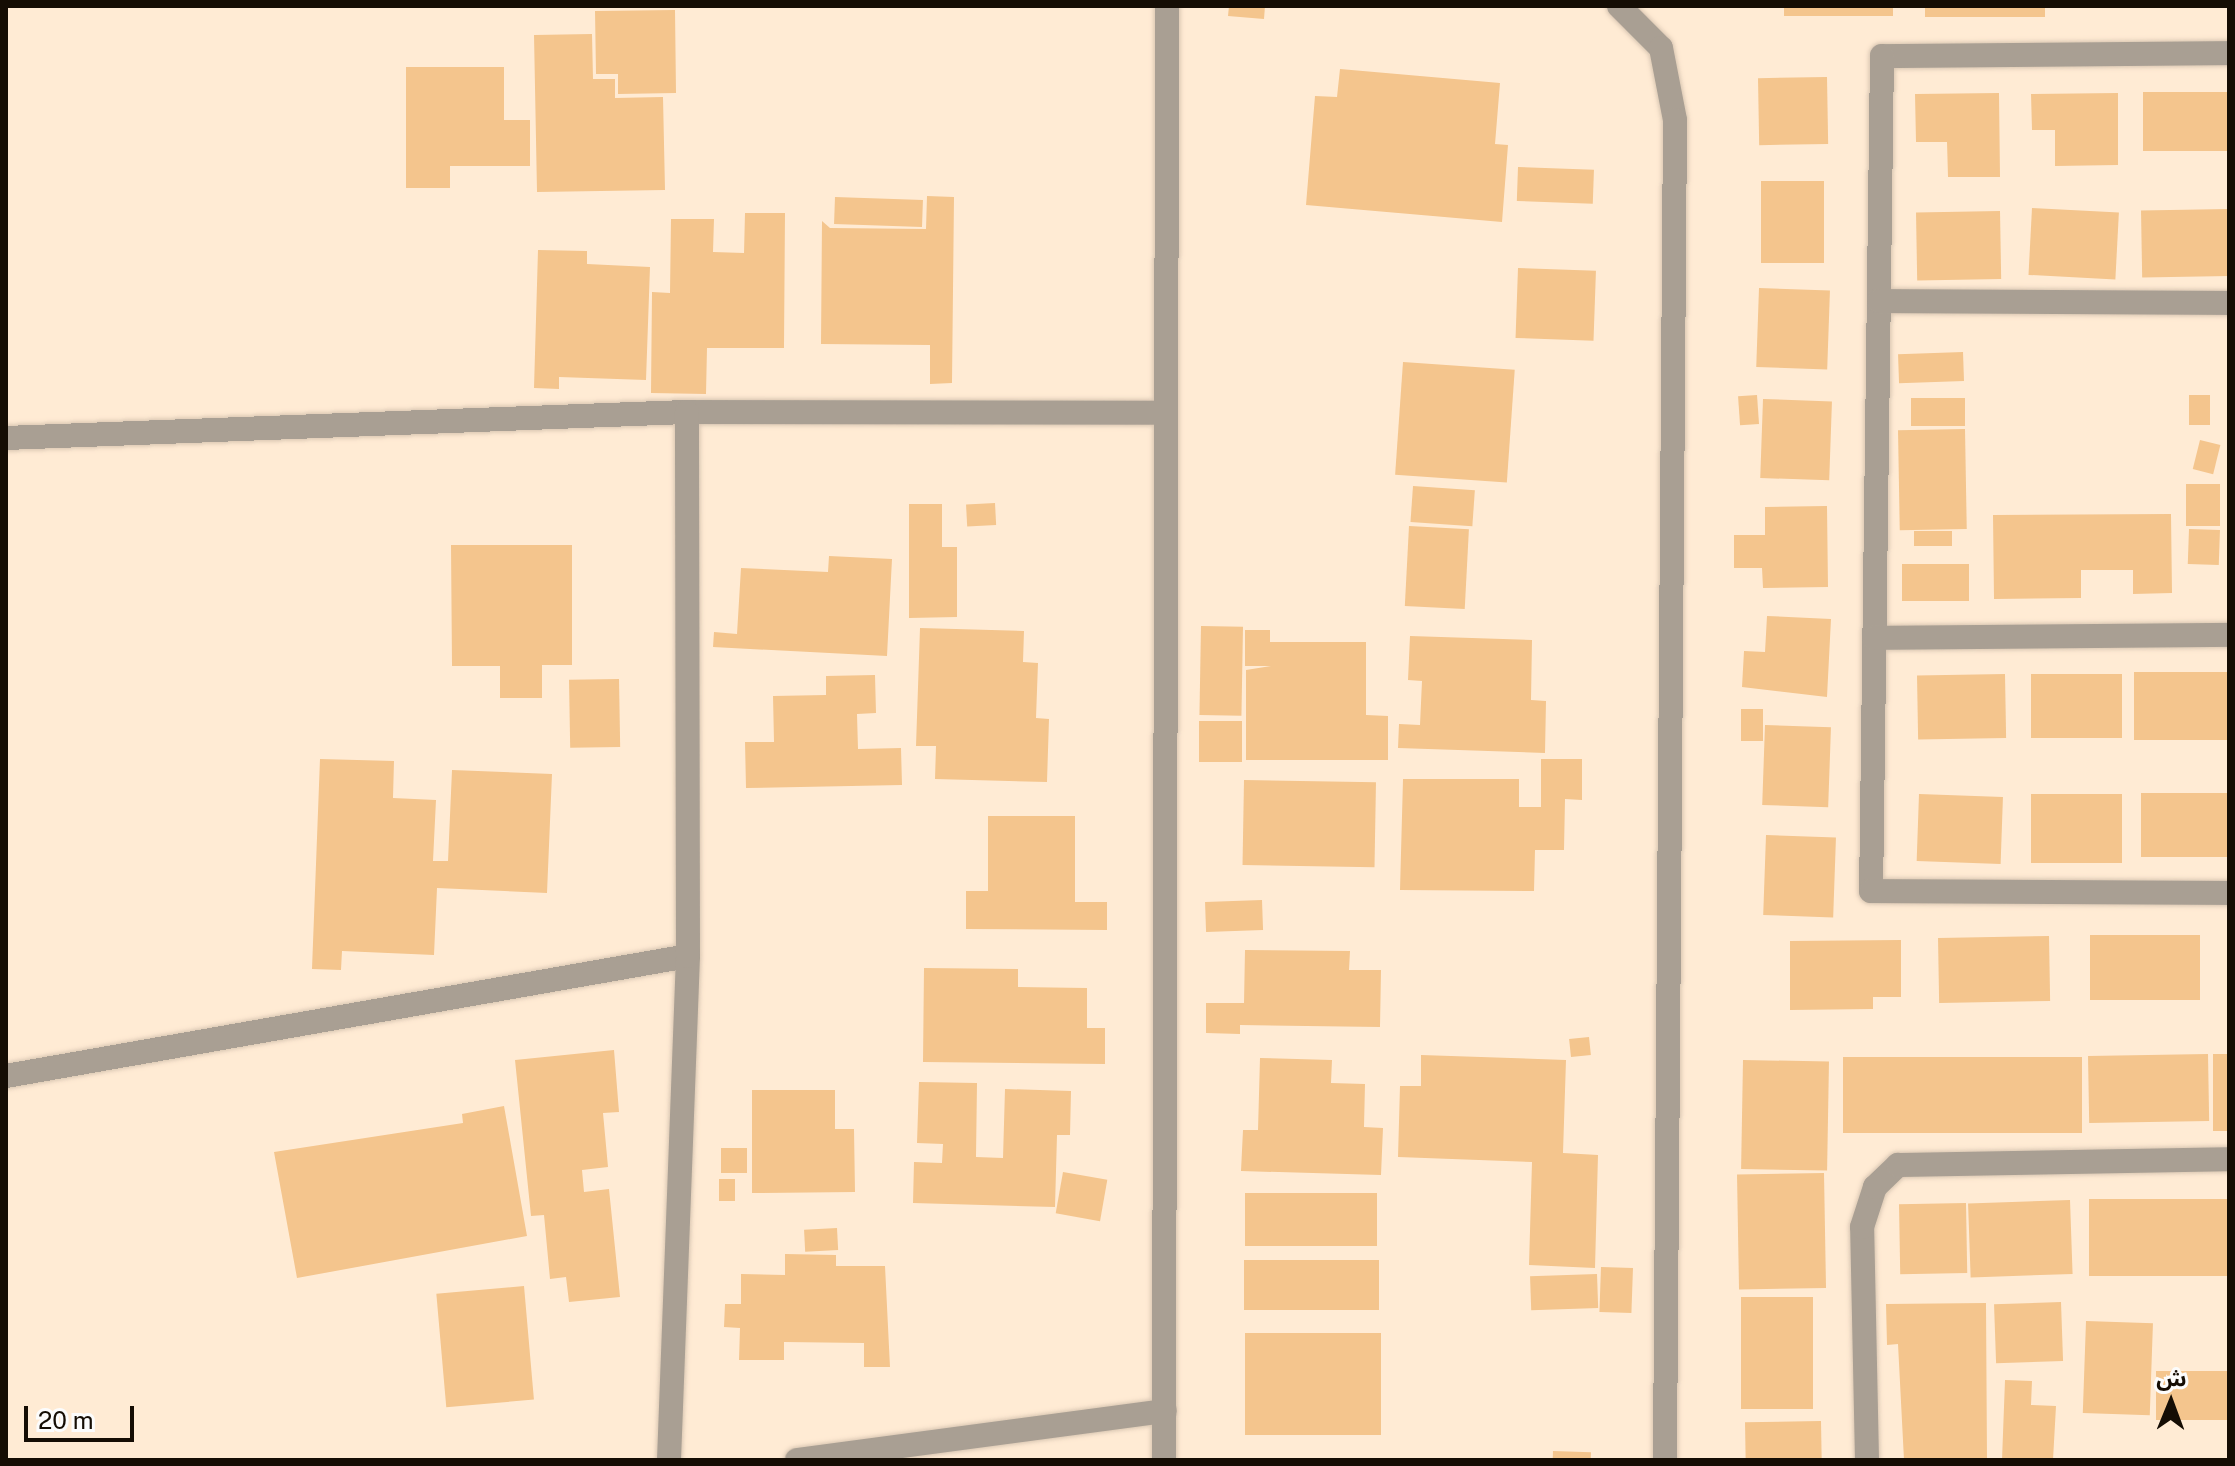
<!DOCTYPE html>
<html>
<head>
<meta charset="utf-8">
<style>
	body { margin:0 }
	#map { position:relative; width:2235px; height:1466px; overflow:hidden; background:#ffebd4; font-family:"Public Sans","Noto Sans Arabic",sans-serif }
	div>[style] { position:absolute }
	.building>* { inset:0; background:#f4c58d; transform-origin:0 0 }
	.roads { filter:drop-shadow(0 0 2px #dac7b3) drop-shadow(0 0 2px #dac7b3) }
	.minor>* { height:24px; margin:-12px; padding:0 12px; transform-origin:12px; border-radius:12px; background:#a99f93 }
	span { translate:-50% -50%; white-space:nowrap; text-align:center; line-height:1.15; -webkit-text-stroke:6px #fcfcfc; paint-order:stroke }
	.frame { position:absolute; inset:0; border:8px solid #150d04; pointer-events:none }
	.north { position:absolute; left:2131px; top:1362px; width:80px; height:80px; -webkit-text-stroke:6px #fcfcfc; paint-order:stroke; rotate:1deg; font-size:22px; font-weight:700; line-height:32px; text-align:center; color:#150d04 }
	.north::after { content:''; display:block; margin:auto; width:28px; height:36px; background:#150d04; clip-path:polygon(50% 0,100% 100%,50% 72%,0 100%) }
	.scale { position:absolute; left:24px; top:1406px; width:110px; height:36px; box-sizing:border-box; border:4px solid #150d04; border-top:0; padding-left:10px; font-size:24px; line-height:28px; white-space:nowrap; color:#150d04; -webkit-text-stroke:6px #fcfcfc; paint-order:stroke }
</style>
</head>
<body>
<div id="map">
	<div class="building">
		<div style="clip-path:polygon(1229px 6px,1265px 6px,1264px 19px,1228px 16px)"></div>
		<div style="left:1784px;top:6px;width:109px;height:10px"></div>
		<div style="left:1925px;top:6px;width:120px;height:11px"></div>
		<div style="clip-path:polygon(675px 10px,676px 93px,618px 94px,618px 74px,596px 74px,595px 11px)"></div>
		<div style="clip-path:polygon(592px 34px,593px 79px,615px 79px,615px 98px,663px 97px,665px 190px,537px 192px,534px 35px)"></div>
		<div style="clip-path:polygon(406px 67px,504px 67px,504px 120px,530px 120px,530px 166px,450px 166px,450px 188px,406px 188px)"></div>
		<div style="clip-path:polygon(1340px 69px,1500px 83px,1495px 144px,1508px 145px,1502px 222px,1306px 205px,1315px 96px,1337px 97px)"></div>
		<div style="left:1827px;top:77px;width:67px;height:69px;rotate:89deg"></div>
		<div style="left:2229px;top:92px;width:59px;height:86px;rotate:90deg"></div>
		<div style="clip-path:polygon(1999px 93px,2000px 177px,1948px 177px,1947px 142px,1916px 142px,1915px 94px)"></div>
		<div style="clip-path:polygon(2118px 93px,2118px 165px,2055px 166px,2055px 130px,2032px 130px,2031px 94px)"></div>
		<div style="left:1518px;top:167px;width:76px;height:34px;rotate:2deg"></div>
		<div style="left:1761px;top:181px;width:63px;height:82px"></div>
		<div style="clip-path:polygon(927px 196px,954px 197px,952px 383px,930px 384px,930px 345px,821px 344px,822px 221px,830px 228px,926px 229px)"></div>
		<div style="left:835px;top:197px;width:88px;height:27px;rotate:2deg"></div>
		<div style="left:2032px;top:208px;width:87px;height:67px;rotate:3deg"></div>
		<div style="left:2228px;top:209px;width:67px;height:87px;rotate:89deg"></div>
		<div style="left:2000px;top:211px;width:68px;height:84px;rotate:89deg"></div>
		<div style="clip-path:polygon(745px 213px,785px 213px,784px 348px,707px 348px,706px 394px,651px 393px,652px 292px,670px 293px,671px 219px,714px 219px,713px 252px,744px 253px)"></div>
		<div style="clip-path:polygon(538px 250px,587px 251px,587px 264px,650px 267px,646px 380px,559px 377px,559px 389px,534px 388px)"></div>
		<div style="left:1518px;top:268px;width:78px;height:70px;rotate:2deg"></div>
		<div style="left:1759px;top:288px;width:71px;height:79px;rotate:2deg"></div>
		<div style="left:1963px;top:352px;width:29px;height:65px;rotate:88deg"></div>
		<div style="left:1403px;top:362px;width:112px;height:113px;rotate:4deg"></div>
		<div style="left:1757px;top:395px;width:29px;height:19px;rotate:86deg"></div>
		<div style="left:2210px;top:395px;width:30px;height:21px;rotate:90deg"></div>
		<div style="left:1911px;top:398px;width:54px;height:28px"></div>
		<div style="left:1763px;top:399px;width:69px;height:79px;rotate:2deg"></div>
		<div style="left:1965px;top:429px;width:100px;height:67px;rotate:89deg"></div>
		<div style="left:2200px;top:440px;width:21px;height:30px;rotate:14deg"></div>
		<div style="left:2186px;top:484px;width:34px;height:42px"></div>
		<div style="left:1413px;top:486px;width:62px;height:36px;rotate:4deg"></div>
		<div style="left:995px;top:503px;width:22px;height:29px;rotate:87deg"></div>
		<div style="clip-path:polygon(909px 504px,942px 504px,942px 547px,957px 547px,957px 617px,909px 618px)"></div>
		<div style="clip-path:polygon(1827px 506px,1828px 587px,1763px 588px,1762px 568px,1734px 568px,1734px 535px,1765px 535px,1765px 507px)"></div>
		<div style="clip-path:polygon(2171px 514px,2172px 593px,2133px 594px,2133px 570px,2081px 570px,2081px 598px,1994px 599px,1993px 515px)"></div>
		<div style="left:1409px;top:526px;width:60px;height:80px;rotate:3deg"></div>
		<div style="left:2189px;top:529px;width:31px;height:35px;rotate:2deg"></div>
		<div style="left:1952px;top:531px;width:15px;height:38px;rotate:90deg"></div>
		<div style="clip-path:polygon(451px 545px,572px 545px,572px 665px,542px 665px,542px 698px,500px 698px,500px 666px,452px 666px)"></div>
		<div style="clip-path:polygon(829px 556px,892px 559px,887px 656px,713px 647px,714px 632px,737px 634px,741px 568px,828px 572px)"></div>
		<div style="left:1902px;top:564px;width:67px;height:37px"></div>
		<div style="clip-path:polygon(1767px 616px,1831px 619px,1827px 697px,1742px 687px,1744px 651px,1765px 652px)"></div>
		<div style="left:1201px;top:626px;width:42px;height:89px;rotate:1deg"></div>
		<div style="clip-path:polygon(920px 628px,1024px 631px,1023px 662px,1038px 663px,1036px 718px,1049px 719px,1047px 782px,935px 779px,936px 746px,916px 746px)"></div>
		<div style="clip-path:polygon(1245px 630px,1270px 630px,1270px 642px,1366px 642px,1366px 715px,1388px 716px,1388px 760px,1246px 760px,1246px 670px,1271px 666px,1245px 666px)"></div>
		<div style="clip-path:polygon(1410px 636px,1532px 640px,1531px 700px,1546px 701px,1545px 753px,1398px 748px,1399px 724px,1420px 725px,1422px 681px,1408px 680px)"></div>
		<div style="left:2134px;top:672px;width:95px;height:68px"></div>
		<div style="left:2005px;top:674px;width:64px;height:88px;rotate:89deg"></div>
		<div style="left:2122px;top:674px;width:64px;height:91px;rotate:90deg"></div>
		<div style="clip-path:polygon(875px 675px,876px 713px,857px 714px,858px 749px,901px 748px,902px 785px,746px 788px,745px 742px,774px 742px,773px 696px,826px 695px,826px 676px)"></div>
		<div style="left:619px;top:679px;width:68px;height:50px;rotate:89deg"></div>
		<div style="left:1741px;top:709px;width:22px;height:32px"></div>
		<div style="left:1199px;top:721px;width:43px;height:41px"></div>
		<div style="left:1765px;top:725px;width:66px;height:80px;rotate:2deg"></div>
		<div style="clip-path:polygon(320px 759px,394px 761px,393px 798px,436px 800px,433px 861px,448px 861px,452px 770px,552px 774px,547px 893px,437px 888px,434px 955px,342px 951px,341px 970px,312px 969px)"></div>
		<div style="clip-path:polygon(1541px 759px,1582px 759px,1582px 800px,1565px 799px,1564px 850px,1535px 850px,1534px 891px,1400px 890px,1403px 779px,1519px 779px,1519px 807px,1541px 807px)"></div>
		<div style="left:1244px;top:780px;width:132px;height:85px;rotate:1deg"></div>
		<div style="left:2229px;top:793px;width:64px;height:88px;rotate:90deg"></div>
		<div style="left:1919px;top:794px;width:84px;height:67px;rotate:2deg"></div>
		<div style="left:2031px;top:794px;width:91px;height:69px"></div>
		<div style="clip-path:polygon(988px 816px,1075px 816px,1075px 902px,1107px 902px,1107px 930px,966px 929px,966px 891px,988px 891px)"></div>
		<div style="left:1766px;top:835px;width:70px;height:80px;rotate:2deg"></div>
		<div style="left:1262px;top:900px;width:30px;height:57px;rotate:88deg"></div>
		<div style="left:2090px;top:935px;width:110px;height:65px"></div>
		<div style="left:2049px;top:936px;width:65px;height:111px;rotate:89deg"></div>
		<div style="clip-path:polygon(1901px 940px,1901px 997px,1873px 997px,1873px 1009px,1790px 1010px,1790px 941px)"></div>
		<div style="clip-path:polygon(1245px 950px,1350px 951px,1349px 970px,1381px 970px,1380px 1027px,1240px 1025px,1240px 1034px,1206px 1033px,1206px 1003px,1244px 1003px)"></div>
		<div style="clip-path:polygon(924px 968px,1018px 969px,1018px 987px,1087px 988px,1087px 1028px,1105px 1028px,1105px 1064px,923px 1062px)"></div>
		<div style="left:1589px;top:1037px;width:18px;height:20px;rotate:84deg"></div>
		<div style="clip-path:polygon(614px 1050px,619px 1112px,603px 1113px,608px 1167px,582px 1170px,584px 1192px,609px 1189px,620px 1297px,569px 1302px,566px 1277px,550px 1279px,544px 1215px,531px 1216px,515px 1060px)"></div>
		<div style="left:2208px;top:1054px;width:67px;height:120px;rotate:89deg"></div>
		<div style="left:2213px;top:1054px;width:16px;height:77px"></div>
		<div style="clip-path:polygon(1421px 1055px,1566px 1060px,1563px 1153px,1598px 1155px,1595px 1268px,1529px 1265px,1532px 1162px,1398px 1157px,1400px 1086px,1421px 1086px)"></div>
		<div style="left:1843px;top:1057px;width:239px;height:76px"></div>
		<div style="clip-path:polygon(1260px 1058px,1332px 1060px,1331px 1083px,1365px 1084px,1364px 1127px,1383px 1128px,1381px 1175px,1241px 1171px,1243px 1130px,1258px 1130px)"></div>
		<div style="left:1743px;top:1060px;width:86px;height:109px;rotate:1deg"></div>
		<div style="clip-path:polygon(919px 1082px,977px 1083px,976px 1157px,1003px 1158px,1005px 1089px,1071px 1091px,1070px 1135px,1057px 1135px,1055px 1207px,913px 1203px,914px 1162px,942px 1163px,943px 1144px,917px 1143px)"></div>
		<div style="clip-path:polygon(752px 1090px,835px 1090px,835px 1129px,854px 1129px,855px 1192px,752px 1193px)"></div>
		<div style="clip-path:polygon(504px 1106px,527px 1236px,297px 1278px,274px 1152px,463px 1123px,462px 1114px)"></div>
		<div style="left:747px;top:1148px;width:25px;height:26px;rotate:90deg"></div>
		<div style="left:1063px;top:1172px;width:45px;height:42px;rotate:10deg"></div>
		<div style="left:1824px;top:1173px;width:115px;height:87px;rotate:89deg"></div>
		<div style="left:719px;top:1179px;width:16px;height:22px"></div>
		<div style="left:1377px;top:1193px;width:53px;height:132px;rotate:90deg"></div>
		<div style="left:2229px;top:1199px;width:77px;height:140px;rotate:90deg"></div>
		<div style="left:2070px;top:1200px;width:74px;height:102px;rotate:88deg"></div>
		<div style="left:1966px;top:1203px;width:70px;height:67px;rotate:89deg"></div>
		<div style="left:837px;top:1228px;width:22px;height:33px;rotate:87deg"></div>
		<div style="clip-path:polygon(785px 1254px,836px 1255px,836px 1266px,885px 1266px,890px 1367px,864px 1367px,864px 1343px,784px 1342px,784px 1360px,739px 1360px,740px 1328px,724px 1327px,725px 1304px,741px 1304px,741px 1274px,785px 1275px)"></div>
		<div style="left:1379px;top:1260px;width:50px;height:135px;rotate:90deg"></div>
		<div style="left:1601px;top:1267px;width:32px;height:45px;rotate:2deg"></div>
		<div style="left:1597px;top:1274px;width:34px;height:67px;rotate:88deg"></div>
		<div style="left:524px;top:1286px;width:114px;height:88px;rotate:85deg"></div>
		<div style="left:1741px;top:1297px;width:72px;height:112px"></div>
		<div style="left:2061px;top:1302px;width:59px;height:67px;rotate:88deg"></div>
		<div style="clip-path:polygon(1986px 1303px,1987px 1460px,1904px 1460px,1898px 1344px,1887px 1345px,1886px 1304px)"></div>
		<div style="left:2086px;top:1321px;width:67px;height:92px;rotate:2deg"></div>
		<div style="left:1245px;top:1333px;width:136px;height:102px"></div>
		<div style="left:2156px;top:1371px;width:73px;height:49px"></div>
		<div style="clip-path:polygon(2005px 1380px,2032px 1381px,2031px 1405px,2056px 1406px,2053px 1460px,2002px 1460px)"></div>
		<div style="left:1821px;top:1421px;width:39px;height:76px;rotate:89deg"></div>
		<div style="left:1553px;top:1451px;width:38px;height:9px;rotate:2deg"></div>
	</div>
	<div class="roads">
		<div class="minor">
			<div style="left:1619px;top:6px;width:59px;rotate:45deg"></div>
			<div style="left:1661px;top:48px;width:73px;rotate:79deg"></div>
			<div style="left:1675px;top:120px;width:1340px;rotate:90.43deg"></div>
			<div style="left:2229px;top:53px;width:347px;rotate:179.5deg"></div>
			<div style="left:1882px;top:56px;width:835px;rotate:90.75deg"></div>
			<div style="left:1871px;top:891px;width:358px;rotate:0.3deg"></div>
			<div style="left:1879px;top:301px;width:350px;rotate:0.3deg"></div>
			<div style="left:6px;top:438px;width:681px;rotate:-2.19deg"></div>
			<div style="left:687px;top:412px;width:479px;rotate:0.1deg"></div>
			<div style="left:1874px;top:638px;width:355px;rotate:-0.5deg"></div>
			<div style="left:6px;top:1076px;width:692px;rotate:-9.98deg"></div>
			<div style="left:669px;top:1460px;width:504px;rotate:-87.84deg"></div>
			<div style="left:688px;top:956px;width:544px;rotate:-90.11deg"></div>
			<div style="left:797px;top:1460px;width:371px;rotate:-7.6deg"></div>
			<div style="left:1164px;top:1460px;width:1454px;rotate:-89.88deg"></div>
			<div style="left:1867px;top:1460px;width:233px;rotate:-91.2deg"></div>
			<div style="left:1862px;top:1227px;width:42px;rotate:-72deg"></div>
			<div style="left:1875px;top:1187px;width:32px;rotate:-44deg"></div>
			<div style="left:1898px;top:1165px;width:331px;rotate:-1deg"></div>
		</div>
	</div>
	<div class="frame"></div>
	<div class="north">ش</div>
	<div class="scale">20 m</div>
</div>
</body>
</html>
